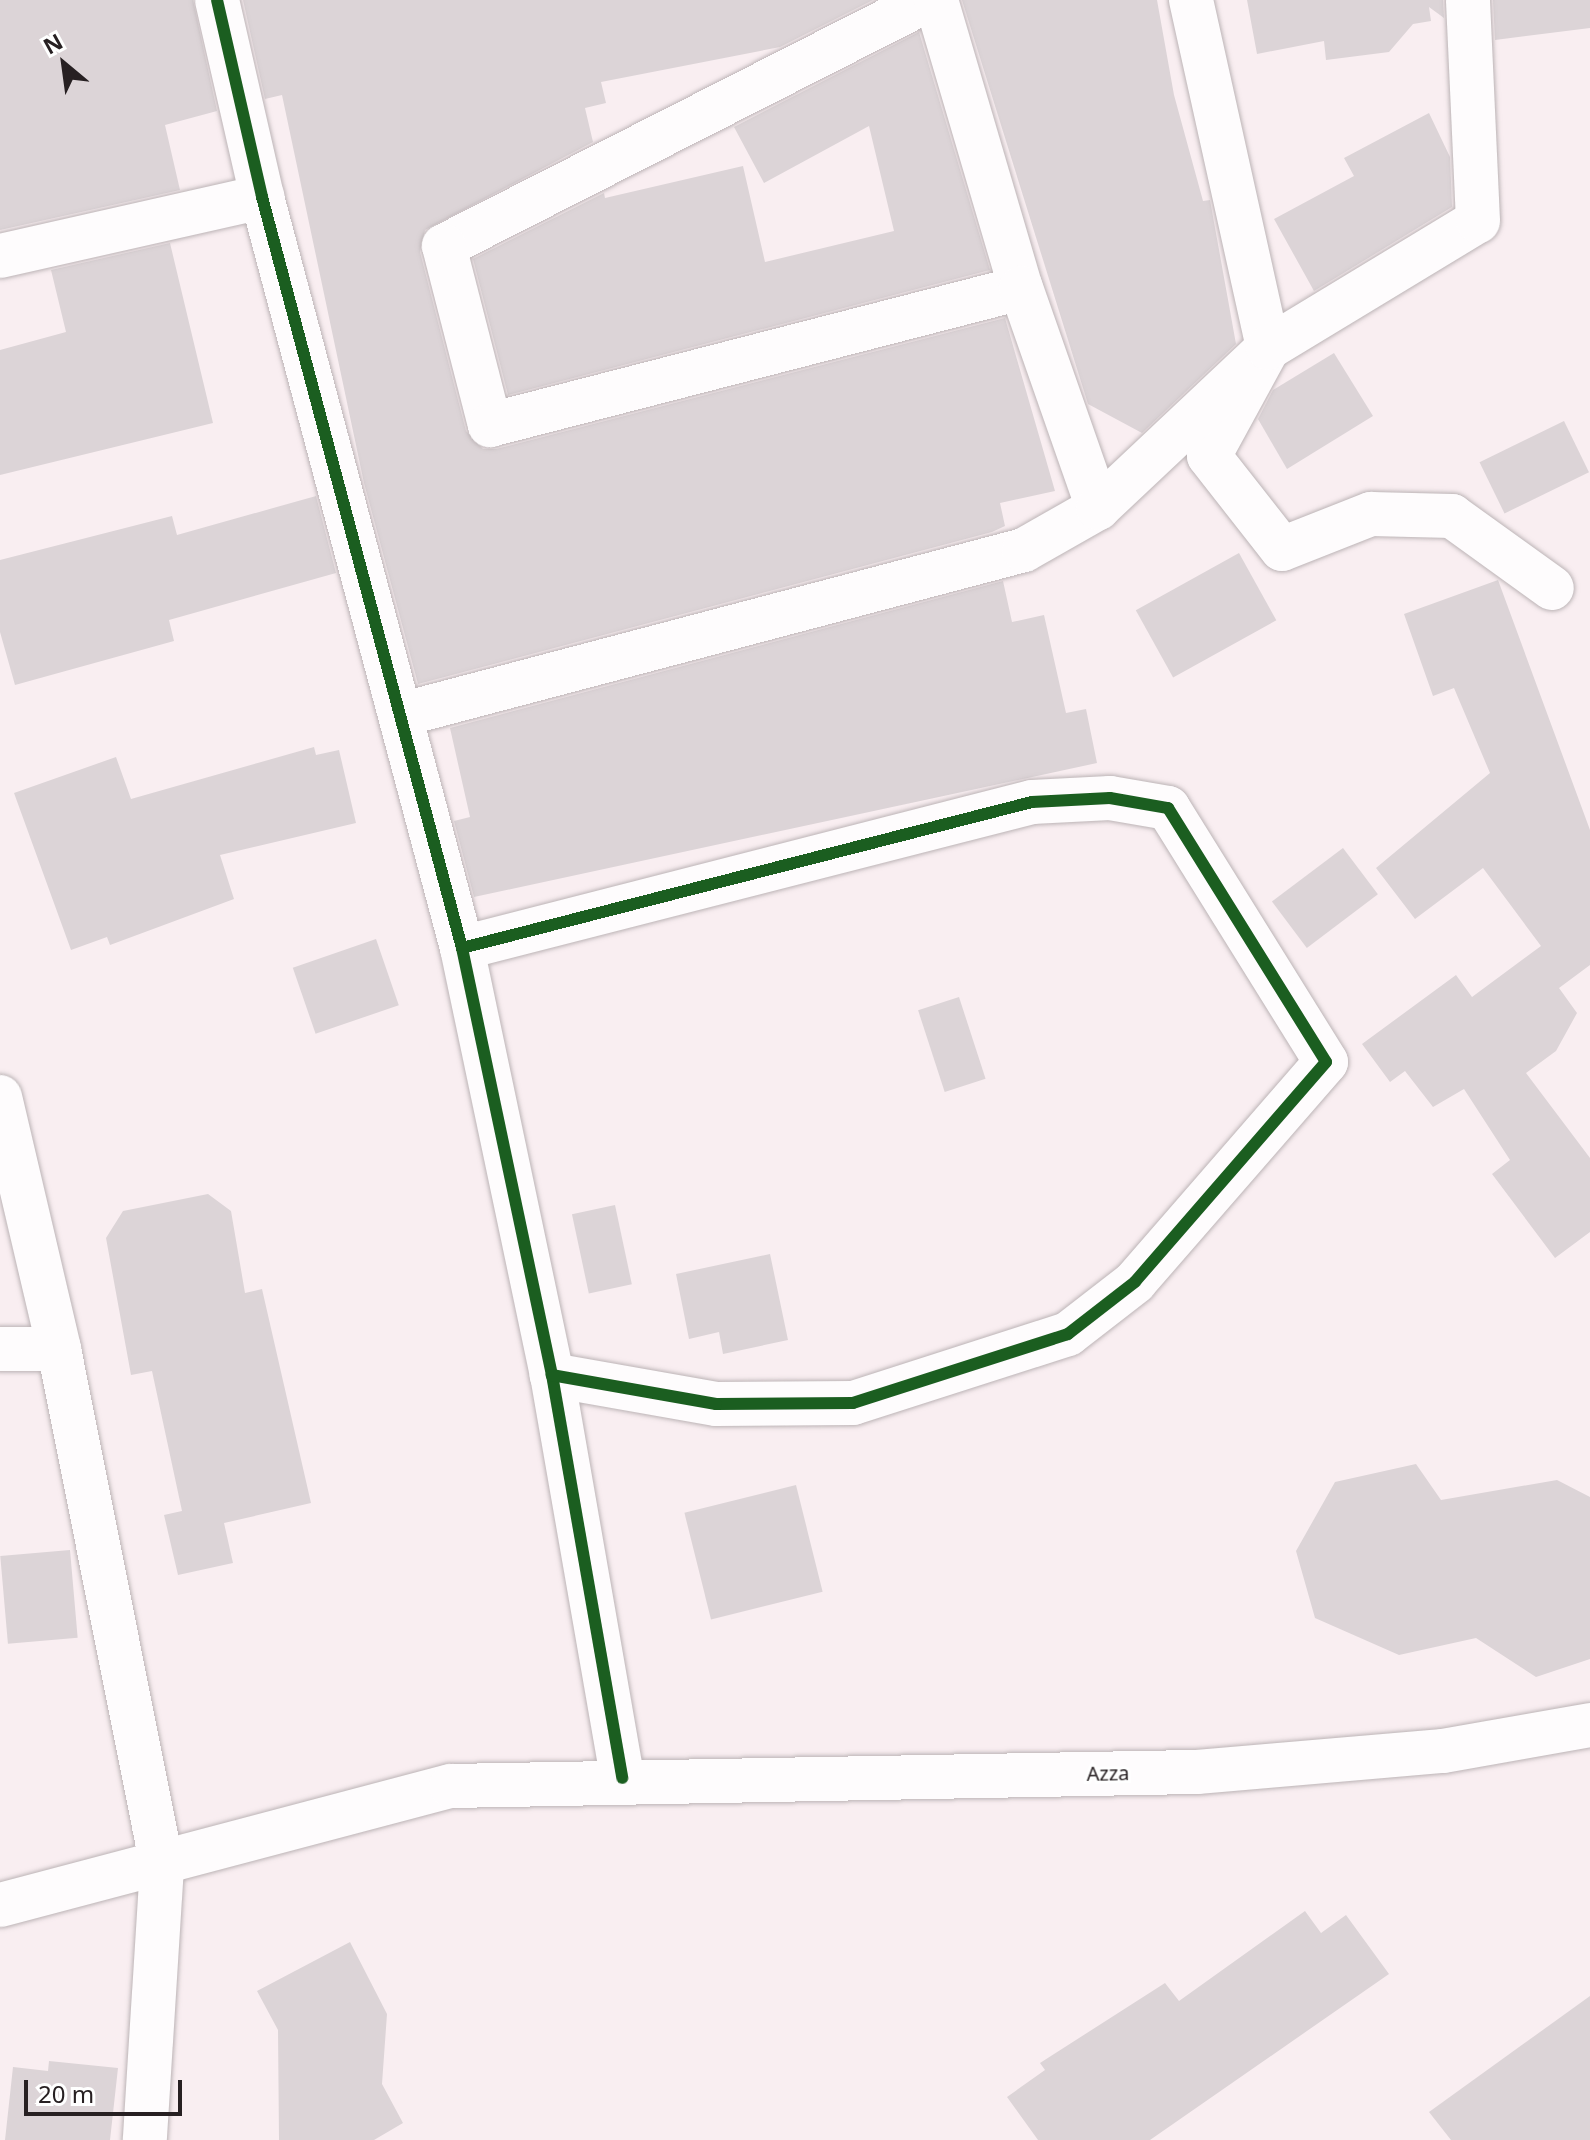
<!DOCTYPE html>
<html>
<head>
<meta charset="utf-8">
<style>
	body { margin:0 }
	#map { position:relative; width:1590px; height:2140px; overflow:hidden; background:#f9eef1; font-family:"Noto Sans",sans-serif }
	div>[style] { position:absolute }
	.building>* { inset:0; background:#dcd4d7; transform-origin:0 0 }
	.roads { filter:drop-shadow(0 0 2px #bcb4b6) drop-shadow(0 0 2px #bcb4b6) }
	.minor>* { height:44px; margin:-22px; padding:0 22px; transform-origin:22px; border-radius:22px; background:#fefcfd }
	.cycleway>* { height:12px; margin:-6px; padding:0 6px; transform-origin:6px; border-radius:6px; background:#1b5e20 }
	span { translate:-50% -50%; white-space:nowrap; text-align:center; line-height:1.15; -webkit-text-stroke:6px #fff; paint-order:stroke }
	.street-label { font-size:20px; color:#272022 }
	.north { position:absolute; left:24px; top:24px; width:80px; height:80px; -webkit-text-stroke:6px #fff; paint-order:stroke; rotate:331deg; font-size:22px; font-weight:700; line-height:32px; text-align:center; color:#272022 }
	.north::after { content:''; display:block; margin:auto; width:28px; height:36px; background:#272022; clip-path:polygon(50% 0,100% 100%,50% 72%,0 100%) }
	.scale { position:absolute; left:24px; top:2080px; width:158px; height:36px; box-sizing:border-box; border:4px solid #272022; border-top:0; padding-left:10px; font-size:24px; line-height:28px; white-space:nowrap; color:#272022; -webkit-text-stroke:6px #fff; paint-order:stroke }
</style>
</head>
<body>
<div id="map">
	<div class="building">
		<div style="clip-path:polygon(0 0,193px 0,217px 111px,165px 125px,180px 190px,0 230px)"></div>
		<div style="clip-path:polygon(243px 0,873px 0,780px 47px,601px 82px,606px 103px,585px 108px,593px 142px,425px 230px,420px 252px,466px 431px,483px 449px,496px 449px,1005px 318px,1055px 491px,1000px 503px,1005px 526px,992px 532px,418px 684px,364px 483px,282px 95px,265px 99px)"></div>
		<div style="clip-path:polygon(962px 0,1157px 0,1174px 95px,1203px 201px,1210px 200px,1236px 344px,1142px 433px,1088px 404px)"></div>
		<div style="clip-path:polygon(1247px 0,1443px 0,1444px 18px,1429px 7px,1431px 21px,1413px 24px,1389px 52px,1326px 60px,1324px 41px,1257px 54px)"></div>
		<div style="clip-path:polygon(1493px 0,1590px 0,1590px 28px,1495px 40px)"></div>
		<div style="clip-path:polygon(919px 32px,990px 270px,508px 395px,473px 259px,604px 193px,605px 198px,743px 166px,765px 262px,894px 231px,869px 126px,764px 183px,734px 127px)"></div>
		<div style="clip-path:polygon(1429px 113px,1450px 157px,1452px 207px,1314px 291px,1274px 219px,1354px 176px,1344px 158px)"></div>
		<div style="clip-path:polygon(170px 243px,213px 423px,0 475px,0 350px,66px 332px,51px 270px)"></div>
		<div style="clip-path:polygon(1334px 353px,1373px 416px,1287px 469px,1258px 419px,1273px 390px)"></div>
		<div style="left:1564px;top:421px;width:57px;height:94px;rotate:64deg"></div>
		<div style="clip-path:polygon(316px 496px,336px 573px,169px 620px,174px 641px,15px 685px,0 632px,0 560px,172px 516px,177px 535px)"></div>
		<div style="left:1239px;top:553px;width:77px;height:118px;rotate:61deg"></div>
		<div style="clip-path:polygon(1498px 580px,1590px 830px,1590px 965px,1559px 988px,1577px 1013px,1556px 1051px,1526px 1073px,1590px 1158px,1590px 1232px,1555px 1258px,1492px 1174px,1510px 1160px,1464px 1089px,1433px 1107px,1405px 1071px,1390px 1082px,1362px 1044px,1456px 975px,1472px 997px,1541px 946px,1483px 868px,1415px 919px,1376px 868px,1490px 773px,1454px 688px,1433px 696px,1404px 614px)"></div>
		<div style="clip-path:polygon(1003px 581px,1012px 622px,1044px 615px,1066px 713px,1086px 709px,1097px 763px,474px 897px,454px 821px,470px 817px,450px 728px)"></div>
		<div style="clip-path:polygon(314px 747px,316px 755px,339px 750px,356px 823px,220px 855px,234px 899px,110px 945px,107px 937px,71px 950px,14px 793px,116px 757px,131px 799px)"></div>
		<div style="left:1343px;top:848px;width:58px;height:89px;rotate:53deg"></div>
		<div style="left:376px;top:939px;width:70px;height:88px;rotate:71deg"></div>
		<div style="left:959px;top:997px;width:86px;height:43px;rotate:72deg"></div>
		<div style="clip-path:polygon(208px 1194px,231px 1211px,245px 1293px,262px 1289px,311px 1503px,224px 1523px,233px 1563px,178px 1575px,164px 1515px,182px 1511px,152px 1371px,131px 1375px,106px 1238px,123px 1211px)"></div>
		<div style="left:615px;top:1205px;width:81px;height:44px;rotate:78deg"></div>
		<div style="clip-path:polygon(770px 1254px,788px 1340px,723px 1354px,719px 1332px,689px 1339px,676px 1274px)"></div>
		<div style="clip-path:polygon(1416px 1464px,1441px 1500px,1557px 1480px,1590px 1497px,1590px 1659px,1536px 1677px,1476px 1638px,1399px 1655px,1315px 1618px,1296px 1551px,1335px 1482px)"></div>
		<div style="left:796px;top:1485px;width:110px;height:115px;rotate:76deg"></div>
		<div style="left:70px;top:1550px;width:88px;height:70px;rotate:85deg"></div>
		<div style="clip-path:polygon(1305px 1911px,1321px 1933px,1346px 1915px,1389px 1974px,1150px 2140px,1038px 2140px,1007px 2097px,1045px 2070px,1040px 2063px,1165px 1983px,1179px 2001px)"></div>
		<div style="clip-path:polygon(350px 1942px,387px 2014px,382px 2084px,403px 2123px,374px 2140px,279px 2140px,278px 2030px,257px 1991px)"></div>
		<div style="clip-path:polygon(1590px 1996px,1590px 2140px,1451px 2140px,1429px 2112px)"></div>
		<div style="clip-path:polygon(49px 2061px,118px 2068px,110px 2140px,5px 2140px,13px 2067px,48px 2071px)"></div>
	</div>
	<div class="roads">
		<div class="minor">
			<div style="left:217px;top:0;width:202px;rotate:77.1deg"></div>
			<div style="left:262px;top:197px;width:777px;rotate:75.09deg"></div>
			<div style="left:462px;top:948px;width:436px;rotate:78.1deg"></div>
			<div style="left:552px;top:1375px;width:409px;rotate:80.1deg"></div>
			<div style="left:928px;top:0;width:543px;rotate:153.06deg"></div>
			<div style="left:444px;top:246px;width:185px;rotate:75.6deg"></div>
			<div style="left:490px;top:425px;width:548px;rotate:-14.47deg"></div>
			<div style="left:936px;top:0;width:300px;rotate:73.6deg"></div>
			<div style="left:1021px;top:288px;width:233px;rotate:70.7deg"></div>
			<div style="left:1191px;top:0;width:356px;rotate:77.5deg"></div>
			<div style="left:1268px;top:348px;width:123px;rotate:118.6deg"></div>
			<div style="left:1209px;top:456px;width:118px;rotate:51.9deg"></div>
			<div style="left:1282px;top:549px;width:96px;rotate:-21.5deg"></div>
			<div style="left:1371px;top:514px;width:81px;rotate:1.4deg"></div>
			<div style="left:1452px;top:516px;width:123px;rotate:35.8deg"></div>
			<div style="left:0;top:256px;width:269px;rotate:-12.7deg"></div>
			<div style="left:400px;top:715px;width:645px;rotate:-14.81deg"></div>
			<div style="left:1024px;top:550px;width:85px;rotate:-29.6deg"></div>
			<div style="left:1098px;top:508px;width:233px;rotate:-43.3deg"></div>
			<div style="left:1268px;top:348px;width:245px;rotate:-31.2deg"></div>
			<div style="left:1478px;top:221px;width:221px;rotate:-92.6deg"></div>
			<div style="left:462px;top:948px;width:588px;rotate:-14.37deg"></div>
			<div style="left:1032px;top:802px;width:78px;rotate:-2.9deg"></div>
			<div style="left:1110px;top:798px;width:59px;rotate:9.8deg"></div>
			<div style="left:1168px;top:808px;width:299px;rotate:58.1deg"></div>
			<div style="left:1326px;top:1062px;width:291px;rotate:131deg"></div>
			<div style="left:1135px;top:1282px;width:85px;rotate:142.2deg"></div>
			<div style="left:1068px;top:1334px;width:226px;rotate:162.2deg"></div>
			<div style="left:853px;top:1403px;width:137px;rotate:179.6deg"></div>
			<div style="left:716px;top:1404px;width:167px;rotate:-170deg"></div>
			<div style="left:0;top:1097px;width:259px;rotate:76.8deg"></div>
			<div style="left:59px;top:1349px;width:527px;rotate:78.73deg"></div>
			<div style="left:162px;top:1866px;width:275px;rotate:93.6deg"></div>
			<div style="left:0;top:1349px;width:59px"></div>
			<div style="left:0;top:1905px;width:466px;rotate:-14.8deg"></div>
			<div style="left:451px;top:1786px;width:746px;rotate:-1.08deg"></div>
			<div style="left:1197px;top:1772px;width:247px;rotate:-4.9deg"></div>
			<div style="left:1443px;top:1751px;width:149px;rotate:-10deg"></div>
		</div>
	</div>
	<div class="cycleway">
		<div style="left:217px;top:0;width:202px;rotate:77.1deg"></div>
		<div style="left:262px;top:197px;width:777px;rotate:75.09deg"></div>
		<div style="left:462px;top:948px;width:436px;rotate:78.1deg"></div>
		<div style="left:552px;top:1375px;width:409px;rotate:80.1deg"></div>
		<div style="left:462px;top:948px;width:588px;rotate:-14.37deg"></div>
		<div style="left:1032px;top:802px;width:78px;rotate:-2.9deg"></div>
		<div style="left:1110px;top:798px;width:59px;rotate:9.8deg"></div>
		<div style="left:1168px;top:808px;width:299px;rotate:58.1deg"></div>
		<div style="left:1326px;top:1062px;width:291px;rotate:131deg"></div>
		<div style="left:1135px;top:1282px;width:85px;rotate:142.2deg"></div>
		<div style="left:1068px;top:1334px;width:226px;rotate:162.2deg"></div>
		<div style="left:853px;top:1403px;width:137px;rotate:179.6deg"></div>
		<div style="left:716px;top:1404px;width:167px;rotate:-170deg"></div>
	</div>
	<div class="street-label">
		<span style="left:1108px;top:1773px;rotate:-1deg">Azza</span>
	</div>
	<div class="north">N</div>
	<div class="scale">20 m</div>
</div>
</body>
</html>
